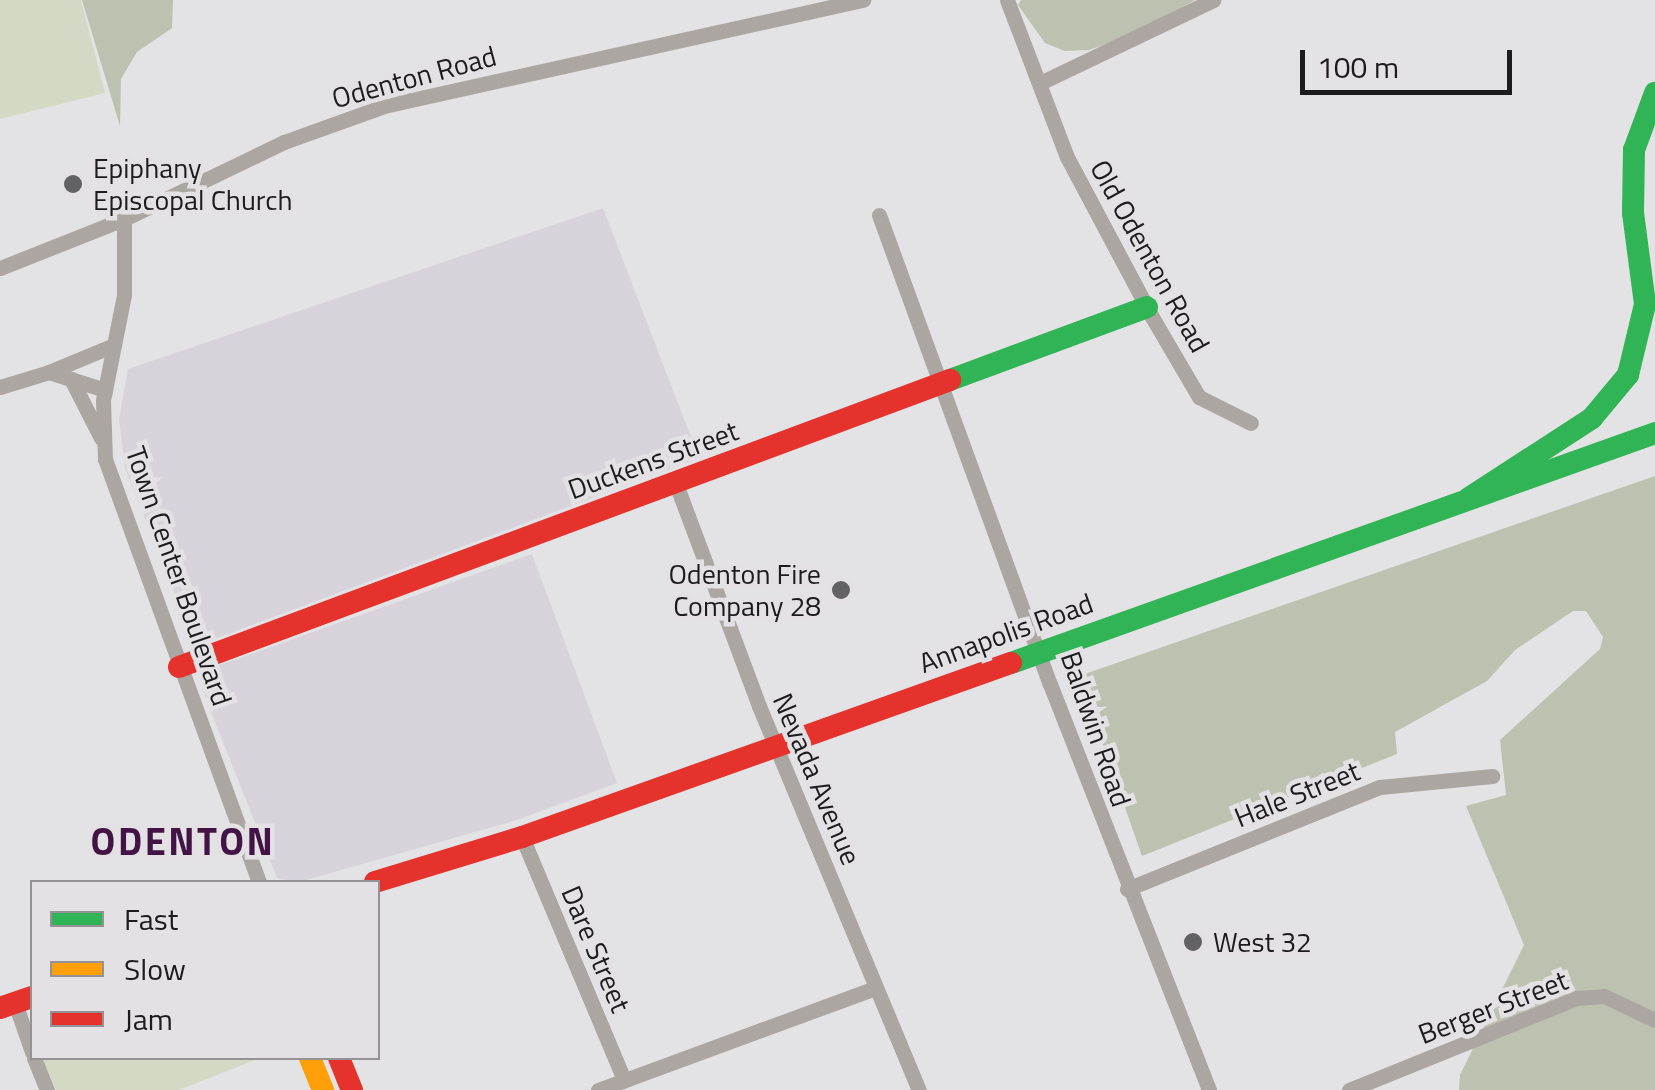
<!DOCTYPE html>
<html>
<head>
<meta charset="utf-8">
<style>
	body { margin:0 }
	#map { position:relative; width:1655px; height:1090px; overflow:hidden; background:#e3e2e4; font-family:"Titillium Web",sans-serif }
	div>[style] { position:absolute }
	.built>* { inset:0; background:#d8d3da }
	.green>* { inset:0; background:#d3d9c5 }
	.forest>* { inset:0; background:#bcc2af }
	.street>* { height:15px; margin:-7.5px; padding:0 7.5px; transform-origin:7.5px; border-radius:7.5px; background:#aca6a2 }
	.fast>* { height:22px; margin:-11px; padding:0 11px; transform-origin:11px; border-radius:11px; background:#30b455 }
	.slow>* { height:22px; margin:-11px; padding:0 11px; transform-origin:11px; border-radius:11px; background:#ff9f0a }
	.jam>* { height:22px; margin:-11px; padding:0 11px; transform-origin:11px; border-radius:11px; background:#e5322d }
	.dots>* { width:28px; height:28px; translate:-50% -50%; box-sizing:border-box; border:5px solid #e4e1e5; border-radius:50% }
	span { translate:-50% -50%; white-space:nowrap; text-align:center; line-height:1.15; -webkit-text-stroke:9px #e4e1e5; paint-order:stroke }
	.street-label { font-size:28px; color:#1c1b1d }
	.poi-label { font-size:28px; color:#1c1b1d }
	.left { translate:0 -50%; text-align:left }
	.right { translate:-100% -50%; text-align:right }
	.district-label { font-size:38px; color:#421344; font-weight:700; letter-spacing:2.5px }
	.legend { position:absolute; left:30px; top:880px; width:350px; height:180px; box-sizing:border-box; background:#e4e1e5; border:2px solid #949295; margin:0; padding:12px 18px; list-style:none; font-size:30px; color:#1c1b1d }
	.legend li { display:flex; align-items:center; gap:20px; height:50px }
	.legend b { width:50px; border:2px solid #949295 }
	.scale { position:absolute; left:1300px; top:50px; width:212px; height:45px; box-sizing:border-box; border:5px solid #1c1b1d; border-top:0; padding-left:12px; font-size:30px; line-height:35px; white-space:nowrap; color:#1c1b1d; -webkit-text-stroke:8px #e4e1e5; paint-order:stroke }
</style>
</head>
<body>
<div id="map">
	<div class="built">
		<div style="clip-path:polygon(603px 208px,699px 458px,204px 643px,193px 640px,125px 468px,119px 419px,128px 369px)"></div>
		<div style="clip-path:polygon(532px 554px,617px 783px,517px 820px,299px 882px,277px 878px,202px 689px,206px 670px)"></div>
	</div>
	<div class="green">
		<div style="clip-path:polygon(0 0,81px 0,105px 93px,0 119px)"></div>
		<div style="clip-path:polygon(42px 1058px,260px 1058px,179px 1090px,56px 1090px)"></div>
	</div>
	<div class="forest">
		<div style="clip-path:polygon(82px 0,173px 0,172px 28px,137px 52px,121px 79px,120px 126px)"></div>
		<div style="clip-path:polygon(1021px 0,1195px 0,1138px 33px,1089px 50px,1065px 51px,1045px 43px,1018px 5px)"></div>
		<div style="clip-path:polygon(1655px 476px,1655px 1090px,1459px 1090px,1460px 1075px,1524px 945px,1466px 806px,1506px 795px,1500px 740px,1600px 649px,1603px 637px,1586px 611px,1573px 611px,1515px 650px,1487px 681px,1395px 732px,1397px 754px,1142px 856px,1079px 676px)"></div>
	</div>
	<div class="street">
		<div style="left:1007px;top:0;width:168px;rotate:69.1deg"></div>
		<div style="left:1067px;top:157px;width:181px;rotate:62deg"></div>
		<div style="left:1152px;top:317px;width:93px;rotate:59.6deg"></div>
		<div style="left:1199px;top:397px;width:58px;rotate:26.6deg"></div>
		<div style="left:1042px;top:82px;width:190px;rotate:-25.6deg"></div>
		<div style="left:879px;top:215px;width:499px;rotate:70deg"></div>
		<div style="left:1050px;top:684px;width:436px;rotate:68.6deg"></div>
		<div style="left:124px;top:219px;width:76px;rotate:90deg"></div>
		<div style="left:124px;top:295px;width:107px;rotate:101.3deg"></div>
		<div style="left:103px;top:400px;width:59px;rotate:88.1deg"></div>
		<div style="left:105px;top:459px;width:450px;rotate:70deg"></div>
		<div style="left:0;top:268px;width:133px;rotate:-21.6deg"></div>
		<div style="left:124px;top:219px;width:178px;rotate:-25.7deg"></div>
		<div style="left:284px;top:142px;width:106px;rotate:-19.8deg"></div>
		<div style="left:384px;top:106px;width:491px;rotate:-12.5deg"></div>
		<div style="left:49px;top:372px;width:70px;rotate:-22.6deg"></div>
		<div style="left:71px;top:379px;width:66px;rotate:63deg"></div>
		<div style="left:0;top:387px;width:51px;rotate:-17deg"></div>
		<div style="left:49px;top:372px;width:59px;rotate:17.8deg"></div>
		<div style="left:676px;top:484px;width:237px;rotate:69.5deg"></div>
		<div style="left:759px;top:706px;width:416px;rotate:67.4deg"></div>
		<div style="left:522px;top:837px;width:264px;rotate:67.2deg"></div>
		<div style="left:1127px;top:889px;width:273px;rotate:-22deg"></div>
		<div style="left:1380px;top:787px;width:113px;rotate:-5.6deg"></div>
		<div style="left:15px;top:1003px;width:52px;rotate:70.9deg"></div>
		<div style="left:34px;top:1058px;width:35px;rotate:68deg"></div>
		<div style="left:598px;top:1090px;width:295px;rotate:-20.2deg"></div>
		<div style="left:1349px;top:1090px;width:246px;rotate:-22deg"></div>
		<div style="left:1577px;top:998px;width:27px;rotate:-4deg"></div>
		<div style="left:1604px;top:996px;width:56px;rotate:25.2deg"></div>
	</div>
	<div class="fast">
		<div style="left:950px;top:380px;width:210px;rotate:-20.3deg"></div>
		<div style="left:1469px;top:498px;width:147px;rotate:-33deg"></div>
		<div style="left:1592px;top:418px;width:56px;rotate:-50.1deg"></div>
		<div style="left:1628px;top:375px;width:73px;rotate:-76.5deg"></div>
		<div style="left:1645px;top:304px;width:92px;rotate:-97.5deg"></div>
		<div style="left:1633px;top:213px;width:63px;rotate:-89.1deg"></div>
		<div style="left:1634px;top:150px;width:61px;rotate:-69.8deg"></div>
		<div style="left:1011px;top:663px;width:684px;rotate:-19.65deg"></div>
	</div>
	<div class="slow">
		<div style="left:310px;top:1058px;width:35px;rotate:68deg"></div>
	</div>
	<div class="jam">
		<div style="left:179px;top:667px;width:823px;rotate:-20.42deg"></div>
		<div style="left:375px;top:882px;width:154px;rotate:-17deg"></div>
		<div style="left:522px;top:837px;width:519px;rotate:-19.59deg"></div>
		<div style="left:0;top:1008px;width:34px;rotate:-19deg"></div>
		<div style="left:339px;top:1058px;width:35px;rotate:68deg"></div>
	</div>
	<div class="dots">
		<div style="left:73px;top:184px;background:#626163"></div>
		<div style="left:841px;top:590px;background:#626163"></div>
		<div style="left:1193px;top:942px;background:#626163"></div>
	</div>
	<div class="street-label">
		<span style="left:414px;top:77px;rotate:-15deg">Odenton Road</span>
		<span style="left:1150px;top:256px;rotate:61deg">Old Odenton Road</span>
		<span style="left:653px;top:460px;rotate:-20deg">Duckens Street</span>
		<span style="left:179px;top:576px;rotate:71deg">Town Center Boulevard</span>
		<span style="left:1006px;top:633px;rotate:-20deg">Annapolis Road</span>
		<span style="left:1096px;top:729px;rotate:71deg">Baldwin Road</span>
		<span style="left:817px;top:779px;rotate:67deg">Nevada Avenue</span>
		<span style="left:1297px;top:794px;rotate:-22deg">Hale Street</span>
		<span style="left:596px;top:949px;rotate:67deg">Dare Street</span>
		<span style="left:1493px;top:1007px;rotate:-21deg">Berger Street</span>
	</div>
	<div class="poi-label">
		<span class="left" style="left:93px;top:184px">Epiphany<br>Episcopal Church</span>
		<span class="right" style="left:821px;top:590px">Odenton Fire<br>Company 28</span>
		<span class="left" style="left:1213px;top:942px">West 32</span>
	</div>
	<div class="district-label">
		<span style="left:183px;top:842px">ODENTON</span>
	</div>
	<ul class="legend">
	<li><b style="height:12px;background:#30b455"></b>Fast</li>
	<li><b style="height:12px;background:#ff9f0a"></b>Slow</li>
	<li><b style="height:12px;background:#e5322d"></b>Jam</li>
	</ul>
	<div class="scale">100 m</div>
</div>
</body>
</html>
